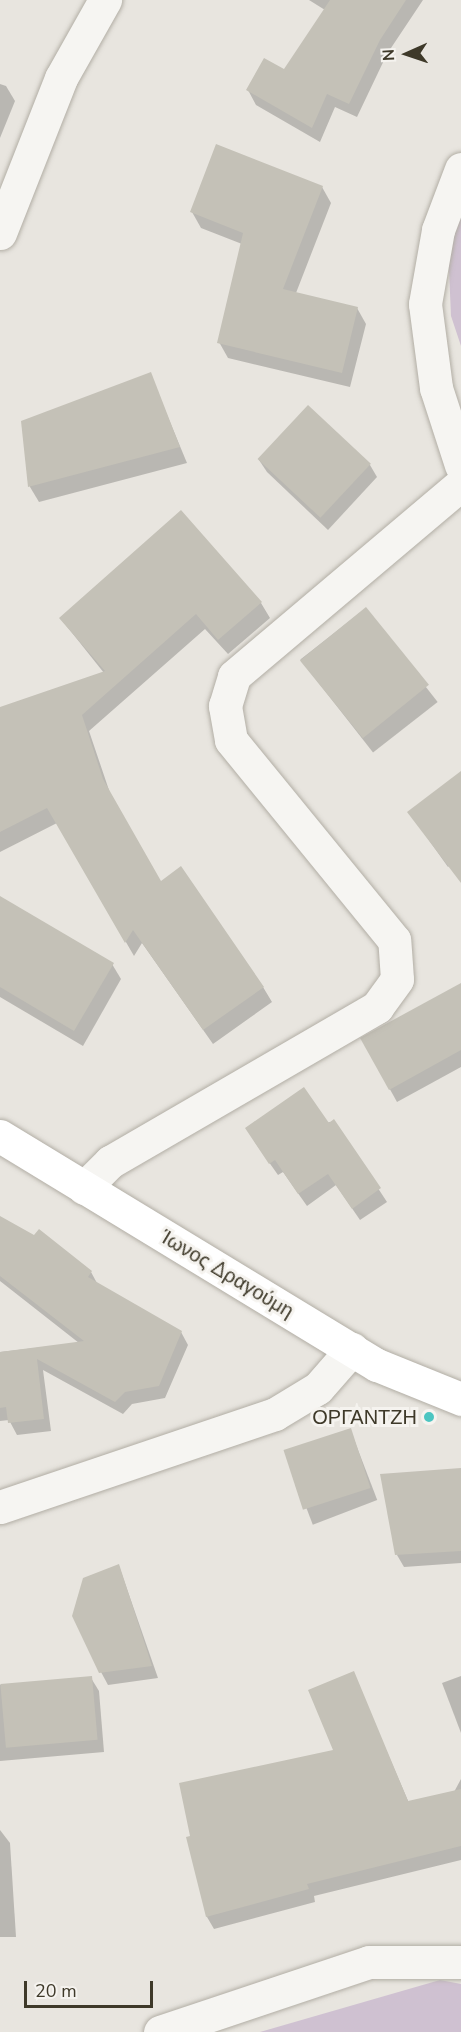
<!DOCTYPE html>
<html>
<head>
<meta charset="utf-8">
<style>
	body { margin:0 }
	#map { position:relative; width:461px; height:2032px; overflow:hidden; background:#e8e5df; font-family:"Nunito Sans",sans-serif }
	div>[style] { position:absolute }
	.green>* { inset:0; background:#cfc1d1 }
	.shadow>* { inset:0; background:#0003; transform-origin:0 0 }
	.building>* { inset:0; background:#c4c1b7; transform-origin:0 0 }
	.roads { filter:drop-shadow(0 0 2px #b2aea5) drop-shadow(0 0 2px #b2aea5) }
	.street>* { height:33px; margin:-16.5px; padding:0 16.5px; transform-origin:16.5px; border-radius:16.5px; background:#f6f5f2 }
	.secondary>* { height:33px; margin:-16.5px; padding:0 16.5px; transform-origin:16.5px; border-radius:16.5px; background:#fff }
	.dots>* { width:16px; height:16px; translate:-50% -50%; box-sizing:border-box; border:3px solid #f5f3ef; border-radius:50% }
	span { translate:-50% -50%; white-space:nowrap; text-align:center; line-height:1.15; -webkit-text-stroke:6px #f5f3ef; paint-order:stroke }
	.street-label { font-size:20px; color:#3e3929 }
	.poi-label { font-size:20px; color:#3e3929 }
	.right { translate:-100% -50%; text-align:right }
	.north { position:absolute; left:377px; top:24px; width:60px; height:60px; -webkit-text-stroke:4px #f5f3ef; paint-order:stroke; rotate:267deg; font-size:16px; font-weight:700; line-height:24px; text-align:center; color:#3e3929 }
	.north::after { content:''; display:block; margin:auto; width:21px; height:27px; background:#3e3929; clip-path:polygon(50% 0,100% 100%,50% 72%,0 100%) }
	.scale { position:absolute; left:24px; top:1981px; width:129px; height:27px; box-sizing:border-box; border:3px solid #3e3929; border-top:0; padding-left:8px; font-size:18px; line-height:21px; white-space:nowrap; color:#3e3929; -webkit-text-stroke:4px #f5f3ef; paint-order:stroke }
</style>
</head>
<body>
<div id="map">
	<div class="green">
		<div style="clip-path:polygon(461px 209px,461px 346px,451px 316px,448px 245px)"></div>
		<div style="clip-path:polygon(440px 1980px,461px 1984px,461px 2032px,260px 2032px)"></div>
	</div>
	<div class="shadow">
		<div style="clip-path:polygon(309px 0,423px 0,387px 54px,357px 117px,335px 107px,320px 142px,256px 105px,248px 90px,284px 71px,325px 10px)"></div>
		<div style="clip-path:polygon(0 84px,6px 86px,15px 101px,0 138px)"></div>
		<div style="clip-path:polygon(217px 146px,322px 187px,331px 203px,296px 293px,357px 308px,366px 324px,350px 387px,228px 358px,219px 342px,242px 244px,201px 228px,192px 212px)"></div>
		<div style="clip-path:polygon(150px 374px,187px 463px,39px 502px,30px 487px,23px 422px)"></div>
		<div style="clip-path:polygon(259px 460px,370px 465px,377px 477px,328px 530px,267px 472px)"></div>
		<div style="clip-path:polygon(261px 603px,270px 618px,228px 654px,205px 629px,89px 731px,111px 796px,160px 883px,263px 987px,272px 1002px,213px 1044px,142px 943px,134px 956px,57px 823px,0 852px,0 754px,104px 673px,61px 619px)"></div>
		<div style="left:365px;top:609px;width:118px;height:82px;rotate:52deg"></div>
		<div style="clip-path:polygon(461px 773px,461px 855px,448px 867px,409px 812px)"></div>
		<div style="clip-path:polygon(0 897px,112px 964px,121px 979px,83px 1046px,0 997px)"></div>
		<div style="clip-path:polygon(461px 1004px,461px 1067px,397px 1102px,362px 1039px)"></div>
		<div style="clip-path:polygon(334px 1121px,387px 1202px,360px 1220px,336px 1185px,307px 1206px,283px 1172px,278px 1175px,254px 1141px)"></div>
		<div style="clip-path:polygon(0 1218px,34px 1237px,39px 1231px,91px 1272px,98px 1285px,181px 1332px,188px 1345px,165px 1398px,132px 1404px,123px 1414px,43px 1370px,51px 1431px,17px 1435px,9px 1420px,0 1421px,0 1352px,79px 1343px,0 1281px)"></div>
		<div style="left:350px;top:1429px;width:76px;height:69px;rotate:69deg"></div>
		<div style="clip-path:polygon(461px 1469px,461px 1563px,404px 1567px,397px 1555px)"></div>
		<div style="clip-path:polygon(119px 1566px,158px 1678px,108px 1685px,101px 1672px)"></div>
		<div style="clip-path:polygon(353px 1673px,409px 1803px,454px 1792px,461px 1779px,461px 1860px,314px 1896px,315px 1902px,214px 1929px,207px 1917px,188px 1838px,336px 1751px)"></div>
		<div style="clip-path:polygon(461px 1676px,461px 1733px,442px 1683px)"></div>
		<div style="clip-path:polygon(91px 1678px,99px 1691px,104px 1752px,0 1761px,0 1685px)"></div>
		<div style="clip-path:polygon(0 1830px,10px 1843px,16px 1937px,0 1937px)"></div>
	</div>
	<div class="building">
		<div style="clip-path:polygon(330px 0,406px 0,380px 40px,349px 104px,327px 94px,312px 128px,246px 90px,264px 58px,284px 69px)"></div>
		<div style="clip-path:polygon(216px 144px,323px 186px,283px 289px,358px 307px,342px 373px,217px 343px,243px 233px,190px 212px)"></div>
		<div style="clip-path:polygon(151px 372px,180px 447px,28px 487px,21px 421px)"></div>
		<div style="left:308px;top:405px;width:86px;height:74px;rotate:43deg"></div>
		<div style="clip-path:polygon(181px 510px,262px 602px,218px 640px,196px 614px,82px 715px,103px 779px,161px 881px,181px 866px,264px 987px,203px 1030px,133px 930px,125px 943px,47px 808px,0 832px,0 707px,105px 671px,59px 618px)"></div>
		<div style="left:366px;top:607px;width:100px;height:85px;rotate:51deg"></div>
		<div style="clip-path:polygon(461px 771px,461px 883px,407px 812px)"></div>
		<div style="clip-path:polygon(0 896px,114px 963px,74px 1031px,0 987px)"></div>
		<div style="clip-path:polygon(461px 983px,461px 1050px,389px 1090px,360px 1038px)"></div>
		<div style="clip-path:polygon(304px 1087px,329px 1123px,334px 1119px,381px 1188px,352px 1209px,328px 1174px,298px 1194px,275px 1160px,269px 1164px,245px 1128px)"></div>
		<div style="clip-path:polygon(0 1216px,34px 1235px,39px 1229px,92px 1271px,88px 1277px,182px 1331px,159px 1386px,125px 1392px,115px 1402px,37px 1359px,44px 1419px,8px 1423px,6px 1407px,0 1408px,0 1352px,84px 1341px,0 1276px)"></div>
		<div style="left:351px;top:1428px;width:63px;height:71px;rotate:72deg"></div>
		<div style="clip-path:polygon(461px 1468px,461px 1551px,395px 1555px,380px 1474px)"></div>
		<div style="clip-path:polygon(119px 1564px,152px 1666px,99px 1673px,72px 1616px,83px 1578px)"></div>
		<div style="clip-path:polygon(354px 1671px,408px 1801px,461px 1789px,461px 1846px,307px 1884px,309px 1889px,206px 1917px,186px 1837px,190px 1836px,179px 1783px,333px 1750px,308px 1690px)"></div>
		<div style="left:92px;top:1676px;width:64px;height:92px;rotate:85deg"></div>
	</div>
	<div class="roads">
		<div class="street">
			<div style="left:461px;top:169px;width:65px;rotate:110.7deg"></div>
			<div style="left:438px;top:230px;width:75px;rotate:100deg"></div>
			<div style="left:425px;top:304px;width:85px;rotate:82.5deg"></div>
			<div style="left:436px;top:388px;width:81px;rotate:72deg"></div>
			<div style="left:0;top:233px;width:167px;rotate:-68.5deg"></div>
			<div style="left:61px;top:78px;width:90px;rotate:-60.6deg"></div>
			<div style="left:84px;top:1188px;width:37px;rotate:-45deg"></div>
			<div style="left:110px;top:1162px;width:309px;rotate:-30.1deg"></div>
			<div style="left:377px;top:1007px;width:34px;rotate:-54deg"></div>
			<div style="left:397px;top:979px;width:39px;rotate:-94deg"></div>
			<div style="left:394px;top:940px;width:258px;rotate:-129.2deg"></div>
			<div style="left:231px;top:740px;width:35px;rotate:-100deg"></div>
			<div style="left:225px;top:706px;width:31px;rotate:-73deg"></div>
			<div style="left:234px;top:676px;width:297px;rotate:-40.2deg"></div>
			<div style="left:0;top:1507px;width:290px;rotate:-18.7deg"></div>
			<div style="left:275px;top:1414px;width:50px;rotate:-31.2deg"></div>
			<div style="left:318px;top:1388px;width:52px;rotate:-48.9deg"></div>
			<div style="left:160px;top:2032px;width:220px;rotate:-18.5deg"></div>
			<div style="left:369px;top:1962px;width:92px"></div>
		</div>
		<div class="secondary">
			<div style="left:0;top:1136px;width:441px;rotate:31.3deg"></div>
			<div style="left:377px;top:1365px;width:91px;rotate:22deg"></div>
		</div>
	</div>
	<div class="dots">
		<div style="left:429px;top:1417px;background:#4cc5c1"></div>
	</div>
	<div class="street-label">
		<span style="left:227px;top:1274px;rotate:31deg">Ίωνος Δραγούμη</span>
	</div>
	<div class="poi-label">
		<span class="right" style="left:417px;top:1417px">ΟΡΓΑΝΤΖΗ</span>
	</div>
	<div class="north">N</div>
	<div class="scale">20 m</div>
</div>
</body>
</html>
